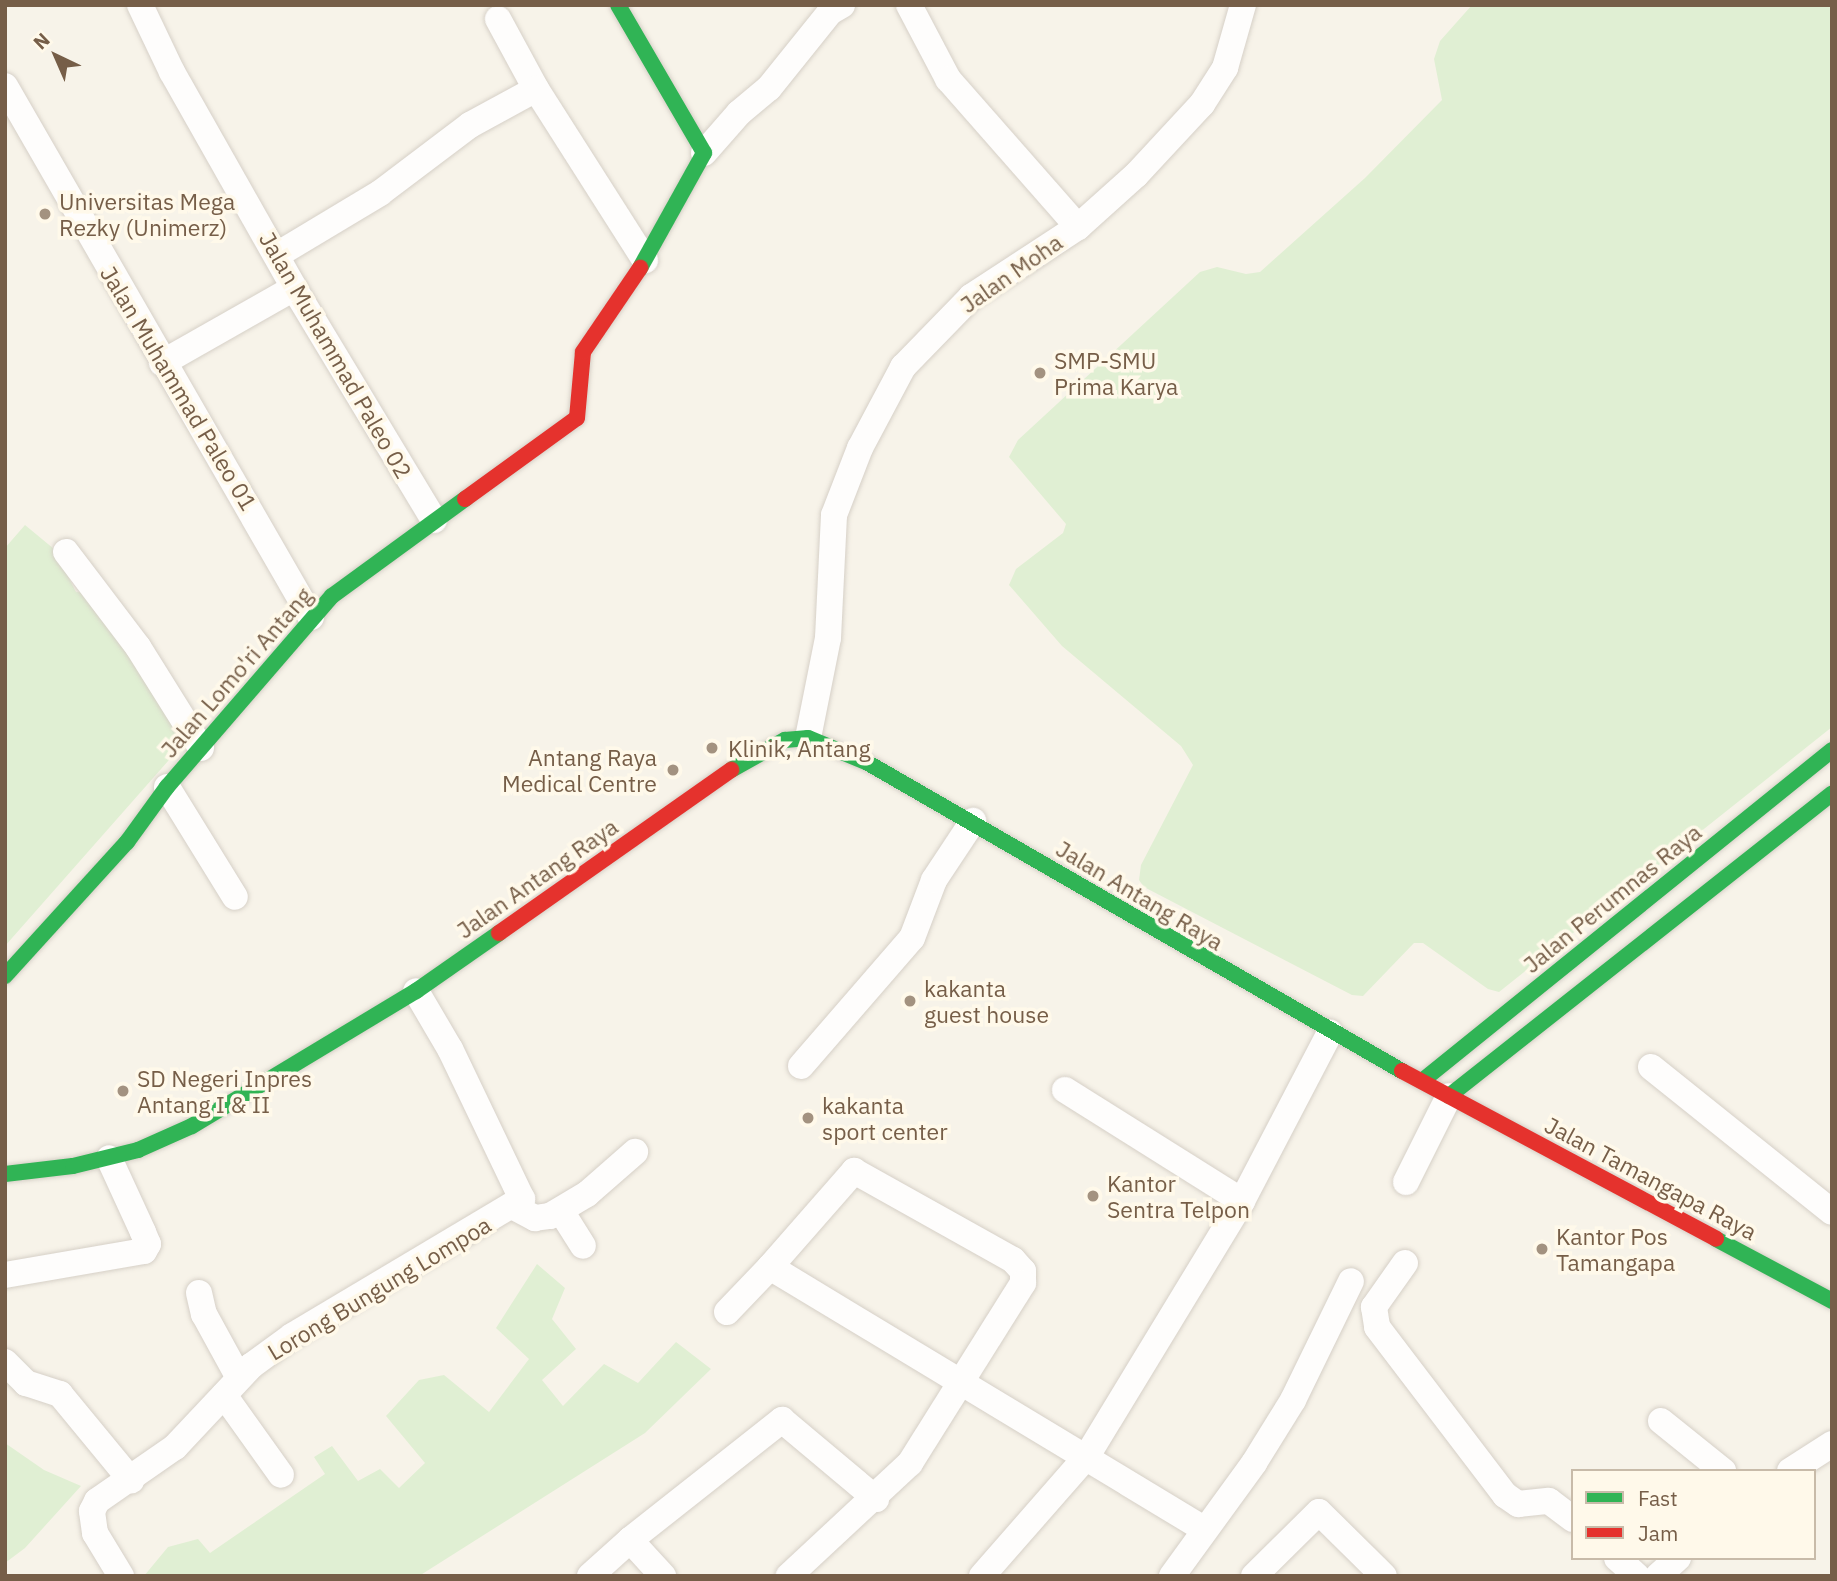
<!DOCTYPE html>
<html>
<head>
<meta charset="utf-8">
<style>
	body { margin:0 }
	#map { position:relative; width:1837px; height:1581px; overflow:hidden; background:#f7f3e9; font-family:"IBM Plex Sans",sans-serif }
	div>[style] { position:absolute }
	.green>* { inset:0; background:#e0efd3 }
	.roads { filter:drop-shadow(0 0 2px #d6d0c7) drop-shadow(0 0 2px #d6d0c7) }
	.street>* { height:26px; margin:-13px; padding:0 13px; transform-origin:13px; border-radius:13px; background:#fefdfc }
	.fast>* { height:16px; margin:-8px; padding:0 8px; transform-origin:8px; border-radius:8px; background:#30b455 }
	.jam>* { height:16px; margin:-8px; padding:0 8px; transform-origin:8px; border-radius:8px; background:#e5322d }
	.dots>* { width:19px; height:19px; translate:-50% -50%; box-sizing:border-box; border:4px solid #fff9ea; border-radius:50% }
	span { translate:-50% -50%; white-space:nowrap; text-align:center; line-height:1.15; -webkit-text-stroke:7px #fff9ea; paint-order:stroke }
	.poi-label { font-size:23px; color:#765e48 }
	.left { translate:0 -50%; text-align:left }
	.right { translate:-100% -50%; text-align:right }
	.street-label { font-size:23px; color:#765e48 }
	.frame { position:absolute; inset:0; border:7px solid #765e48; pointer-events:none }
	.legend { position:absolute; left:1571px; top:1469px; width:245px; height:91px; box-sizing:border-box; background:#fff9ea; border:2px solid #c8bba9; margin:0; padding:9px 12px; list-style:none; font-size:21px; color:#765e48 }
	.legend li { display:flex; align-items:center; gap:14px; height:35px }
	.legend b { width:35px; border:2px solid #c8bba9 }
	.north { position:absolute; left:21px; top:21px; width:70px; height:70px; -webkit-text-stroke:5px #fff9ea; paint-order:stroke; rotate:316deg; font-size:19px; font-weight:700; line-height:28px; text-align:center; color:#765e48 }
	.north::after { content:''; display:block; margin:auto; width:24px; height:32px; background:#765e48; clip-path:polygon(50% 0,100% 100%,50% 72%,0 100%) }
</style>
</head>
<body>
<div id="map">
	<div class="green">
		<div style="clip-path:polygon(1472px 5px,1832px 5px,1832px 727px,1499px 992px,1488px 989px,1423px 943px,1414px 943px,1363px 996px,1352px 995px,1144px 887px,1139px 880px,1141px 865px,1193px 765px,1181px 746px,1062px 646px,1009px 585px,1016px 569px,1063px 533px,1066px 524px,1009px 457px,1018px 440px,1200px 272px,1217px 267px,1246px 274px,1260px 272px,1365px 178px,1442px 100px,1434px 59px,1440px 41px)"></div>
		<div style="clip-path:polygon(25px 525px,54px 549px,76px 592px,101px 594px,191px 735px,5px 946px,5px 548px)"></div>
		<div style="clip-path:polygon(537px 1264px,565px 1288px,552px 1319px,576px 1349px,542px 1380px,563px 1406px,604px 1364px,638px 1383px,676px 1342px,711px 1369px,645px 1433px,419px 1576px,144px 1576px,168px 1547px,198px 1539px,210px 1553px,325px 1474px,314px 1457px,332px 1446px,358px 1481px,380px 1469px,399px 1488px,425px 1463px,386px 1416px,419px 1380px,444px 1375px,489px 1412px,529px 1359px,496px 1328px)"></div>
		<div style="clip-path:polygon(5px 1443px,44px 1470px,81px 1486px,25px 1548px,5px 1563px)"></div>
	</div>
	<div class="roads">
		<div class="street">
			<div style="left:140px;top:5px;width:74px;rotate:64.5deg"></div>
			<div style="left:172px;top:72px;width:248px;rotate:60.5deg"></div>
			<div style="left:294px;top:288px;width:271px;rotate:58.9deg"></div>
			<div style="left:909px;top:5px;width:84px;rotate:62.2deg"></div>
			<div style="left:948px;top:79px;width:197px;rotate:48.7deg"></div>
			<div style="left:498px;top:19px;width:80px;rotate:61.5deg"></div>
			<div style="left:536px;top:89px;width:203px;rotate:57.5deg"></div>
			<div style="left:5px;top:86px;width:613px;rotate:60.05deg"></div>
			<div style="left:704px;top:153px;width:53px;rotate:-48.8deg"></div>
			<div style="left:739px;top:113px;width:39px;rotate:-40deg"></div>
			<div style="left:769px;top:88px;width:97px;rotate:-51.2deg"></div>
			<div style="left:830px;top:12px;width:14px;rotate:-30deg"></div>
			<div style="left:277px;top:255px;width:120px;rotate:-31deg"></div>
			<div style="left:380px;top:193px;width:113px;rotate:-37.1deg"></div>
			<div style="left:470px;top:125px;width:75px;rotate:-28.6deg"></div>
			<div style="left:162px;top:363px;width:152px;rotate:-29.6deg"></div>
			<div style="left:66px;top:552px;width:119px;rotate:52.8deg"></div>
			<div style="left:138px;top:647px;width:119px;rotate:58deg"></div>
			<div style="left:808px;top:738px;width:102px;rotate:-78.7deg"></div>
			<div style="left:828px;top:638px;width:123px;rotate:-87.2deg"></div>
			<div style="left:834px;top:515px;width:72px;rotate:-68.8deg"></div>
			<div style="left:860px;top:448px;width:92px;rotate:-62deg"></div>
			<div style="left:903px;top:367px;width:98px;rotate:-45.8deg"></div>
			<div style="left:971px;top:297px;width:128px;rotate:-33.2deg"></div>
			<div style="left:1078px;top:227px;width:78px;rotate:-41.9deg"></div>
			<div style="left:1136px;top:175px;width:97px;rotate:-47.1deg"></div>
			<div style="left:1202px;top:104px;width:43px;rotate:-57.4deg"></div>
			<div style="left:1225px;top:68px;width:66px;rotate:-74.1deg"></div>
			<div style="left:167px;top:787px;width:129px;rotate:58.3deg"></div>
			<div style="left:801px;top:1066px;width:169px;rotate:-49.1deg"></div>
			<div style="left:912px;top:938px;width:62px;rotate:-69.2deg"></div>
			<div style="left:934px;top:880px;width:71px;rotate:-56.5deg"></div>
			<div style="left:1651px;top:1067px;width:232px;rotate:38.7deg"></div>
			<div style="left:1065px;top:1090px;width:209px;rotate:32.1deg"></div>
			<div style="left:1406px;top:1182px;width:96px;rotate:-63.4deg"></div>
			<div style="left:514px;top:1207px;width:24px;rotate:28deg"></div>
			<div style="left:535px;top:1218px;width:15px;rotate:-8deg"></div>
			<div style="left:550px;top:1216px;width:43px;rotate:-30.7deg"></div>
			<div style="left:587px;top:1194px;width:64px;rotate:-41.2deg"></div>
			<div style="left:561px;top:1211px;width:41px;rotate:57.8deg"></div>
			<div style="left:1405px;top:1263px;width:54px;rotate:125.2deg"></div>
			<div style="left:1374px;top:1307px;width:20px;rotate:81deg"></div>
			<div style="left:1377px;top:1327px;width:211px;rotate:52.7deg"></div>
			<div style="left:1505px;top:1495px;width:16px;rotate:35deg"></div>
			<div style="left:1518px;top:1504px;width:31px;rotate:-6deg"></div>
			<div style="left:1549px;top:1501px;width:30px;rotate:37deg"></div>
			<div style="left:770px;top:1267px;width:128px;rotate:-48.8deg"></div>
			<div style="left:854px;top:1171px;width:182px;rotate:29.2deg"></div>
			<div style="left:1013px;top:1260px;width:15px;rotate:48deg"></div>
			<div style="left:1023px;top:1271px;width:12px;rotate:90deg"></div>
			<div style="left:1023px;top:1283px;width:213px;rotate:122.1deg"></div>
			<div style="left:910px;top:1463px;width:166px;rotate:137deg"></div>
			<div style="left:5px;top:1275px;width:141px;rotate:-9.8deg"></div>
			<div style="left:144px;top:1251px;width:8px;rotate:-60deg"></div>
			<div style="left:148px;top:1244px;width:13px;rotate:-113deg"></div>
			<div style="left:143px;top:1232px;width:81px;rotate:-114.7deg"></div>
			<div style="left:199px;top:1293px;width:22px;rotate:77deg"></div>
			<div style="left:204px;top:1314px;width:73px;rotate:61.3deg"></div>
			<div style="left:727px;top:1312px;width:62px;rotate:-46.3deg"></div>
			<div style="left:770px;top:1267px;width:507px;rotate:31.12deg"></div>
			<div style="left:5px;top:1362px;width:30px;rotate:45deg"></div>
			<div style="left:26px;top:1383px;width:36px;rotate:18deg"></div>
			<div style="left:60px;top:1394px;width:112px;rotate:50.5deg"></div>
			<div style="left:224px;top:1395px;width:98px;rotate:54.5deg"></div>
			<div style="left:1661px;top:1421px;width:80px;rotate:38.9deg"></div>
			<div style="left:1790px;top:1471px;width:50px;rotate:-32.7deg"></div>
			<div style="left:630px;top:1540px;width:194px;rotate:-38.3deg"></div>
			<div style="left:782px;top:1420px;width:123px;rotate:40deg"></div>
			<div style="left:1617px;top:1558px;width:27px;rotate:42deg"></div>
			<div style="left:121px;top:1576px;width:50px;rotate:-121.2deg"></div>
			<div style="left:95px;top:1533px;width:22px;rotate:-98deg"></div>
			<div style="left:92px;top:1511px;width:11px;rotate:-63deg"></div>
			<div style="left:97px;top:1501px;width:95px;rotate:-34.7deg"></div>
			<div style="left:175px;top:1447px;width:111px;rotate:-46.8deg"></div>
			<div style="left:251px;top:1366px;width:51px;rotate:-36.2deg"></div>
			<div style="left:292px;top:1336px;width:268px;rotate:-30.8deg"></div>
			<div style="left:522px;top:1199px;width:166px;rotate:-115.6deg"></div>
			<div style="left:450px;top:1049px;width:67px;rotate:-120.4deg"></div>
			<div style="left:590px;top:1576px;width:54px;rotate:-42deg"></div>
			<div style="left:630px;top:1540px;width:49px;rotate:47.5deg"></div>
			<div style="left:982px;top:1576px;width:159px;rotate:-48.8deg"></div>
			<div style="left:1087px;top:1456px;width:298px;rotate:-58.7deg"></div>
			<div style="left:1242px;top:1201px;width:190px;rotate:-62.4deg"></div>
			<div style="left:1172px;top:1576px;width:140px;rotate:-54deg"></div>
			<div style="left:1254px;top:1463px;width:74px;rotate:-58.2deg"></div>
			<div style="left:1293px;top:1400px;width:132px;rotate:-64deg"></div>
			<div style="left:1254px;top:1576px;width:91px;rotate:-44.6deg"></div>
			<div style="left:1319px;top:1512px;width:91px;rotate:44.6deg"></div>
			<div style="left:1658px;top:1576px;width:27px;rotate:-42deg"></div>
		</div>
		<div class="fast">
			<div style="left:618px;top:5px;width:171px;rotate:59.8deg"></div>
			<div style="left:704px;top:153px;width:132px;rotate:119.1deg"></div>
			<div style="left:731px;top:770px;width:62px;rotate:-29.1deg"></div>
			<div style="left:785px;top:740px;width:23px;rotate:-5deg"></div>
			<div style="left:808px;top:738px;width:65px;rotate:22.6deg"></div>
			<div style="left:868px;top:763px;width:616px;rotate:29.98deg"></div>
			<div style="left:5px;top:976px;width:181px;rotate:-47.7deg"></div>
			<div style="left:127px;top:842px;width:68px;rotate:-54deg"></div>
			<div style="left:167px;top:787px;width:252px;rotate:-49.2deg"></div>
			<div style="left:332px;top:596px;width:165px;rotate:-36.1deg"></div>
			<div style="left:1422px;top:1081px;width:527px;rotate:-38.91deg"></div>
			<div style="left:1449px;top:1096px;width:488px;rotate:-38.3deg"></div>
			<div style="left:5px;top:1174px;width:68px;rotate:-6.7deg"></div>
			<div style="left:73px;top:1166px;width:67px;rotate:-13.8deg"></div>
			<div style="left:138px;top:1150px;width:59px;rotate:-24deg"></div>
			<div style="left:192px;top:1126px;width:262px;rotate:-31.1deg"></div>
			<div style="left:416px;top:991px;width:101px;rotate:-34.9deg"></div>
			<div style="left:1716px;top:1239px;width:132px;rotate:28.1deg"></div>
		</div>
		<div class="jam">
			<div style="left:465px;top:499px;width:138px;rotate:-35.9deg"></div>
			<div style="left:577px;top:418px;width:66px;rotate:-84.8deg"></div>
			<div style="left:583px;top:352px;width:102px;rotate:-55.8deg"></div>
			<div style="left:499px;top:933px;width:284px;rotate:-35.1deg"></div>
			<div style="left:1402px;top:1071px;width:356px;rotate:28.1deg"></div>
		</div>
	</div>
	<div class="dots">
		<div style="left:45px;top:214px;background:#a39280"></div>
		<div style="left:1040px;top:373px;background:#a39280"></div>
		<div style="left:712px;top:748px;background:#a39280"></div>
		<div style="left:673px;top:770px;background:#a39280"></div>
		<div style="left:910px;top:1001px;background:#a39280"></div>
		<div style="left:123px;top:1091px;background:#a39280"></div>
		<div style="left:808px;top:1118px;background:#a39280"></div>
		<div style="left:1093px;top:1196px;background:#a39280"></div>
		<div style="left:1542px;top:1249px;background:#a39280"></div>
	</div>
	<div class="poi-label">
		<span class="left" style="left:59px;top:214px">Universitas Mega<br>Rezky (Unimerz)</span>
		<span class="left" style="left:1054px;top:373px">SMP-SMU<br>Prima Karya</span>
		<span class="left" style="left:728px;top:748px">Klinik, Antang</span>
		<span class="right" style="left:657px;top:770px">Antang Raya<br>Medical Centre</span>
		<span class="left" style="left:924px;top:1001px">kakanta<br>guest house</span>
		<span class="left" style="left:137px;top:1091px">SD Negeri Inpres<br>Antang I &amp; II</span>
		<span class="left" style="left:822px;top:1118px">kakanta<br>sport center</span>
		<span class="left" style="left:1107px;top:1196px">Kantor<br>Sentra Telpon</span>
		<span class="left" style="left:1556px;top:1249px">Kantor Pos<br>Tamangapa</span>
	</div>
	<div class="street-label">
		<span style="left:1011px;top:273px;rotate:-35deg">Jalan Moha</span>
		<span style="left:336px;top:355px;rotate:60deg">Jalan Muhammad Paleo 02</span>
		<span style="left:179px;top:388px;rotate:59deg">Jalan Muhammad Paleo 01</span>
		<span style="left:236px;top:672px;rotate:-49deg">Jalan Lomo'ri Antang</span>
		<span style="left:537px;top:878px;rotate:-35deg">Jalan Antang Raya</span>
		<span style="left:1140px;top:895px;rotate:31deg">Jalan Antang Raya</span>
		<span style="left:1612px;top:898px;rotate:-39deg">Jalan Perumnas Raya</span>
		<span style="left:1651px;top:1178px;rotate:28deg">Jalan Tamangapa Raya</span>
		<span style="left:379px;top:1288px;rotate:-31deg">Lorong Bungung Lompoa</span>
	</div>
	<div class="frame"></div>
	<ul class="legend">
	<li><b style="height:9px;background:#30b455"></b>Fast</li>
	<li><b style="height:9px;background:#e5322d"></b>Jam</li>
	</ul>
	<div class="north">N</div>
</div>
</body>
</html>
